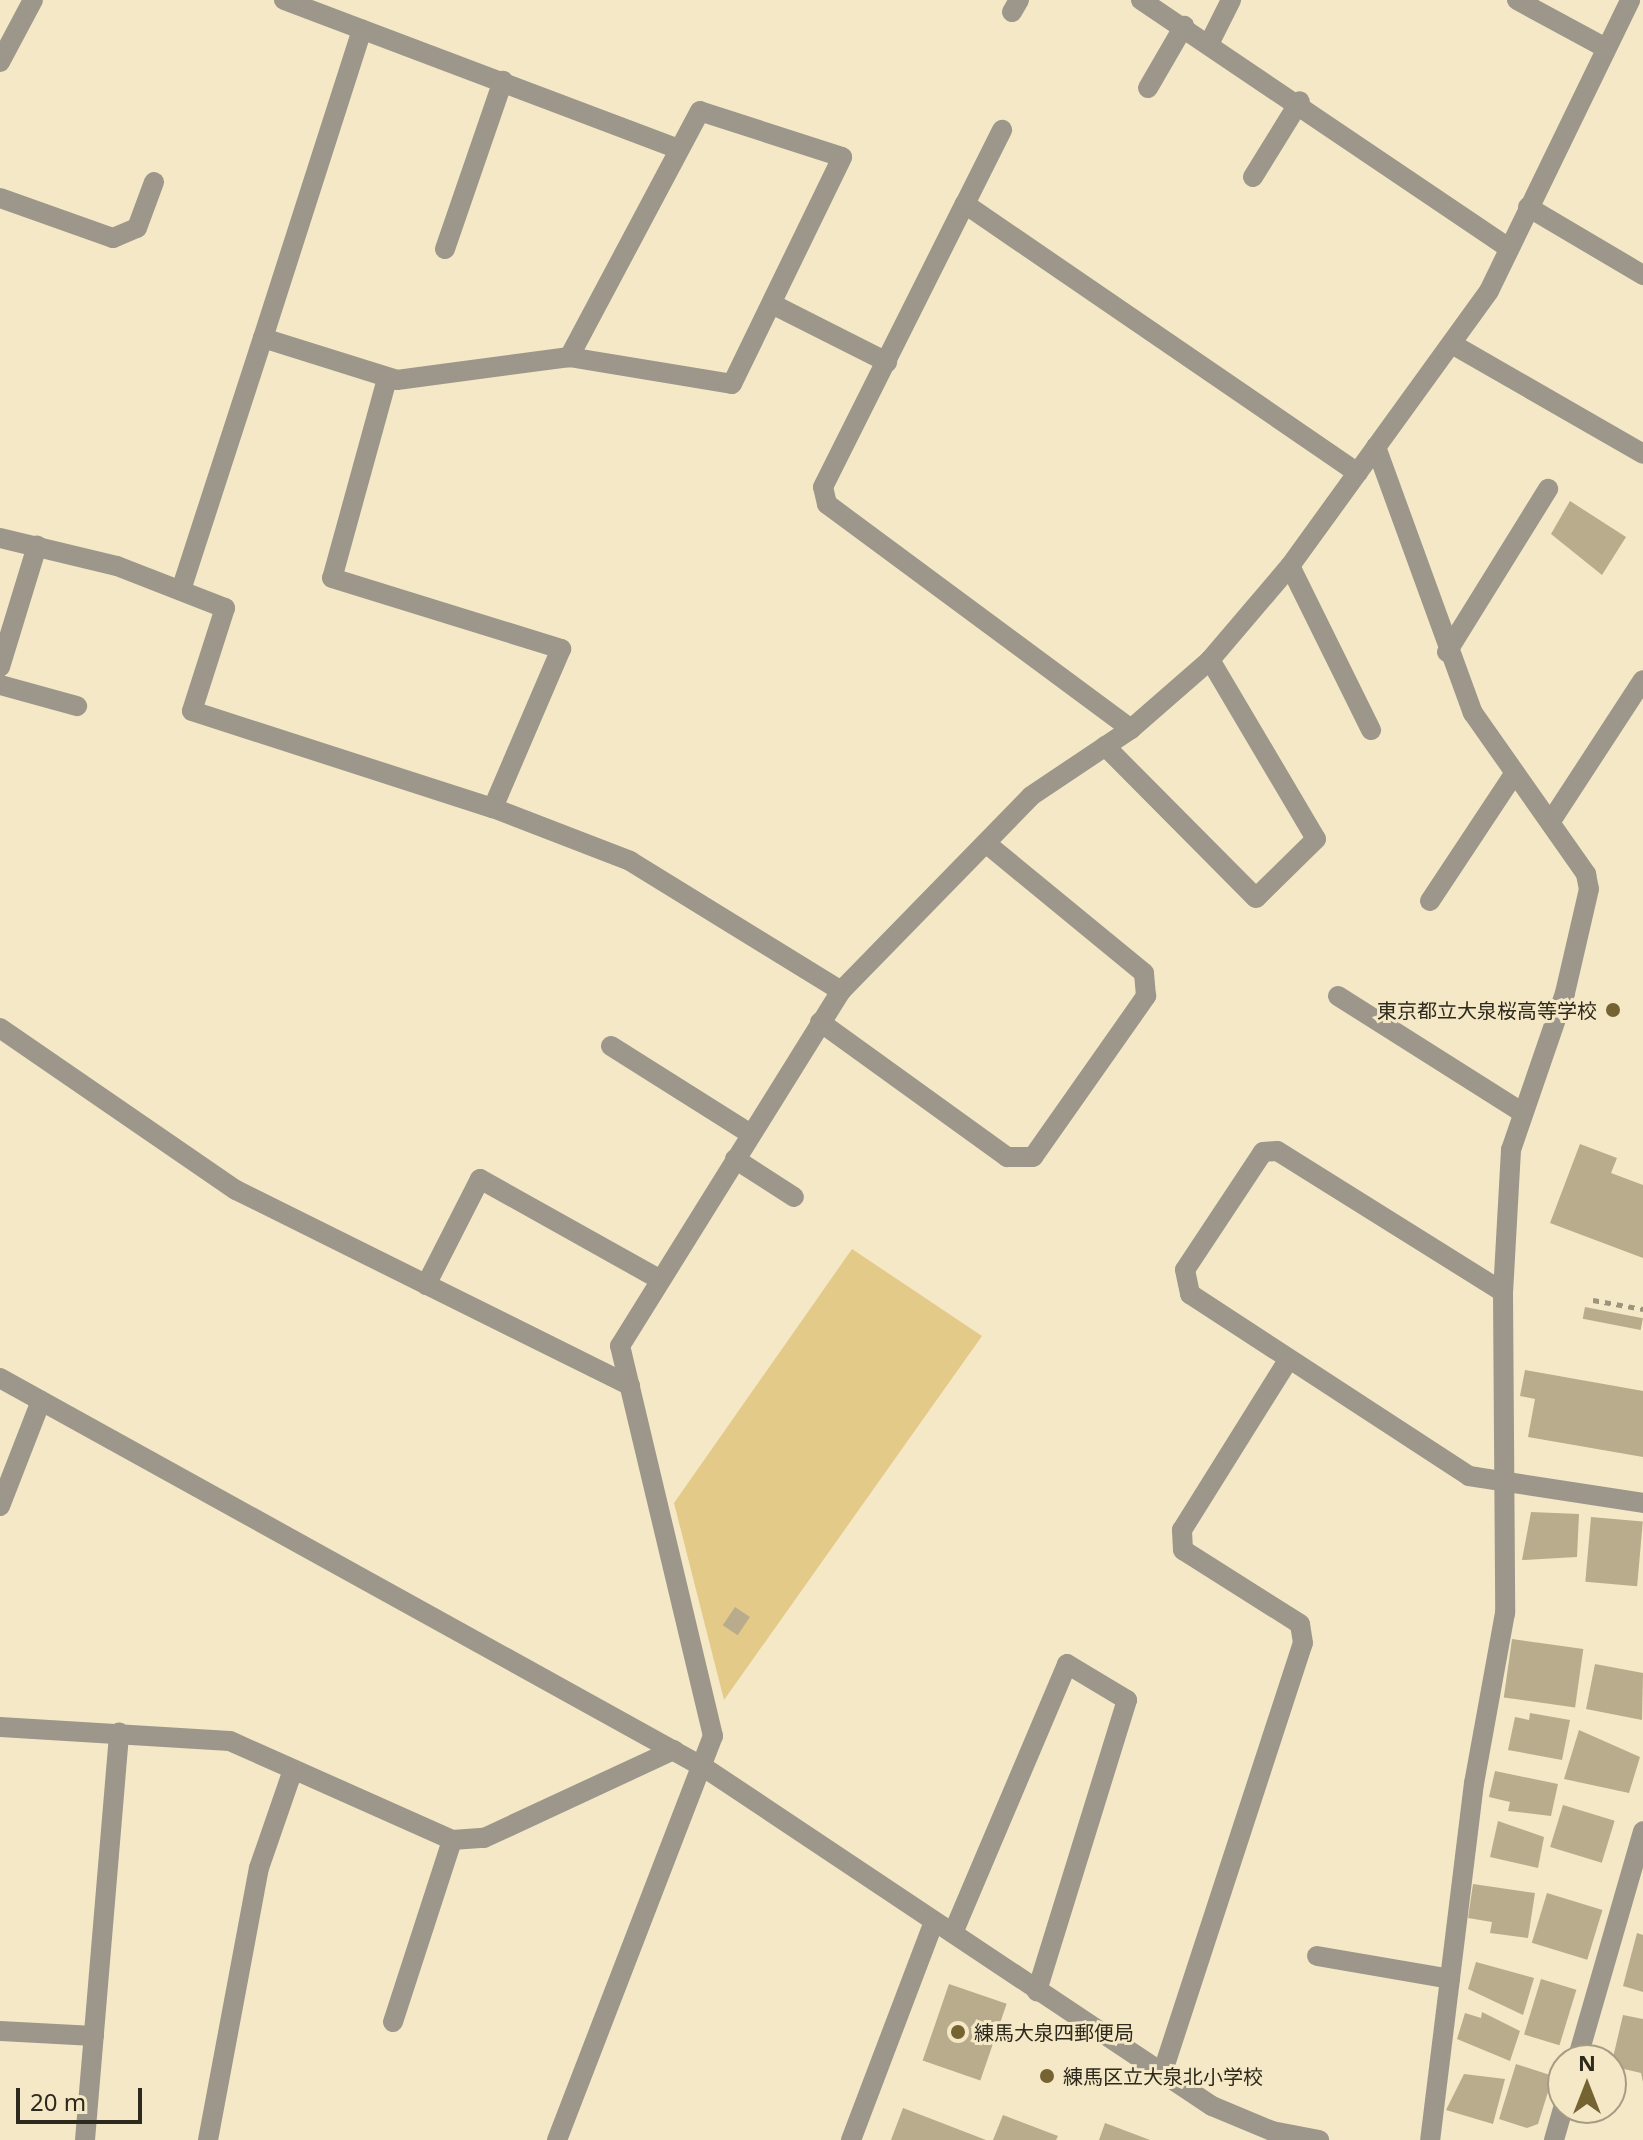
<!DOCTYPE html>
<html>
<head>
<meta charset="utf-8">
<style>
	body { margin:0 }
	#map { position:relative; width:1643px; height:2140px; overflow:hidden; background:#f4e8c7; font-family:"Noto Sans","Noto Sans JP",sans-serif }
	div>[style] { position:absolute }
	.green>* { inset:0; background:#e4ca88 }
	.building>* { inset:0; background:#b8ac8d; transform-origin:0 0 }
	.path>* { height:5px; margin-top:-2.5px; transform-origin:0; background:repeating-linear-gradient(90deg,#9d947c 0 6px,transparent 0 12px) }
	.minor>* { height:20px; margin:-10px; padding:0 10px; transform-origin:10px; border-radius:10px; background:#9c978a }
	.dots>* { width:22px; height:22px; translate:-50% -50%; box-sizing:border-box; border:4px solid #f4e8c7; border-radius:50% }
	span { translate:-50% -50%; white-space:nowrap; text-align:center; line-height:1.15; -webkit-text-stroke:6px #f4e8c7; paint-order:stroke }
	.poi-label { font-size:20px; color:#2e291d }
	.right { translate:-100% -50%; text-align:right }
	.left { translate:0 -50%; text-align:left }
	.north { position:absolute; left:1547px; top:2044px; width:80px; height:80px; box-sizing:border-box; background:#f4e8c7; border:2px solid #a59c83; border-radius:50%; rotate:0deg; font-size:22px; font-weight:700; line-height:32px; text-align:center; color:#2e291d }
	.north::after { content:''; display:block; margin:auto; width:28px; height:36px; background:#756332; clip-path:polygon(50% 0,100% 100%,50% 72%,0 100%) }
	.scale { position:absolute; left:16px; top:2088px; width:126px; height:36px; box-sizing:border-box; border:4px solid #2e291d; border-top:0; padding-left:10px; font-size:24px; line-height:28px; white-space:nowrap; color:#2e291d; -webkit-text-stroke:6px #f4e8c7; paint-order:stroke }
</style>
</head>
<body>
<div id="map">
	<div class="green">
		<div style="clip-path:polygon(852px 1249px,982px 1336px,724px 1700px,674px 1503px)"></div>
	</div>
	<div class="building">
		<div style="clip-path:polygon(1570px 501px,1626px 537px,1602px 575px,1551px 534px)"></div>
		<div style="clip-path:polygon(1580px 1144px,1617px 1158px,1611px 1173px,1643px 1185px,1643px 1258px,1550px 1223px)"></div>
		<div style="left:1585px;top:1307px;width:59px;height:12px;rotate:11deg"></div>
		<div style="clip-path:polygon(1525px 1370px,1643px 1391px,1643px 1457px,1528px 1437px,1535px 1399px,1520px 1396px)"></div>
		<div style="clip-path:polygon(1531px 1512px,1579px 1514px,1577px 1557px,1522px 1560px)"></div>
		<div style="left:1591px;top:1517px;width:52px;height:65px;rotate:5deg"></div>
		<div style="left:735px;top:1607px;width:18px;height:22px;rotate:34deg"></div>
		<div style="left:1512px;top:1639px;width:72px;height:59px;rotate:8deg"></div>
		<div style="clip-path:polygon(1595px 1664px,1643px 1673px,1642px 1720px,1586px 1709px)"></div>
		<div style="clip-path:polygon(1530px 1713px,1570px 1720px,1562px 1760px,1508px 1750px,1515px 1717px,1529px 1720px)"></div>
		<div style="clip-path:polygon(1579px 1730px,1640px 1757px,1629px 1793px,1564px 1779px)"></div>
		<div style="clip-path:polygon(1495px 1771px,1558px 1784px,1551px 1816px,1508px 1811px,1510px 1802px,1489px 1797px)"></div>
		<div style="left:1563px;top:1805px;width:54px;height:44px;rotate:17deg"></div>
		<div style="clip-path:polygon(1498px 1821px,1544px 1837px,1538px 1868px,1490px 1857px)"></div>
		<div style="clip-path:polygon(1473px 1884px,1535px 1893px,1528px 1938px,1490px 1933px,1492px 1922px,1468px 1918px)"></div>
		<div style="left:1547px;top:1893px;width:58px;height:52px;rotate:17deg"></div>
		<div style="clip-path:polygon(1637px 1933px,1643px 1935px,1643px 1992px,1623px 1986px)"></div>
		<div style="clip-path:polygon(1476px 1962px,1534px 1978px,1523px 2015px,1468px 1989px)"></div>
		<div style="left:1541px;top:1979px;width:37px;height:58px;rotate:17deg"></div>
		<div style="left:949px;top:1984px;width:61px;height:81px;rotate:19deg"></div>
		<div style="clip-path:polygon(1482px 2012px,1520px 2031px,1510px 2061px,1457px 2039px,1465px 2013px,1481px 2018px)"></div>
		<div style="clip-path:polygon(1623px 2015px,1643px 2019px,1643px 2082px,1641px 2073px,1611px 2066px)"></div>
		<div style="clip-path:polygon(1516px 2064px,1553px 2076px,1538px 2124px,1527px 2128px,1499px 2119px)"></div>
		<div style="clip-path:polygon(1464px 2074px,1505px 2079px,1493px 2124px,1446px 2110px)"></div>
		<div style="clip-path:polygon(903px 2108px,986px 2140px,891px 2140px)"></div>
		<div style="clip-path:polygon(1003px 2115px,1058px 2136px,1056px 2140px,993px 2140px)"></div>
		<div style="clip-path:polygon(1105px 2123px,1150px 2140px,1099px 2140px)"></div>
	</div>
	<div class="path">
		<div style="left:1593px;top:1300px;width:51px;rotate:10.2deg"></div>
	</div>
	<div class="minor">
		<div style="left:284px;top:0;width:422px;rotate:20.7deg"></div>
		<div style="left:1141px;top:0;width:444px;rotate:34deg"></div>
		<div style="left:1517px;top:0;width:99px;rotate:28.4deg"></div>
		<div style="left:1012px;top:12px;width:14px;rotate:-60deg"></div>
		<div style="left:1210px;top:42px;width:47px;rotate:-63.4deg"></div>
		<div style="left:0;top:62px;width:70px;rotate:-62deg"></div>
		<div style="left:1148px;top:88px;width:72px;rotate:-59.9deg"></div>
		<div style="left:1253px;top:177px;width:89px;rotate:-58.3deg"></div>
		<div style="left:0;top:198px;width:120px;rotate:19.5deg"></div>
		<div style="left:113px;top:238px;width:26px;rotate:-23deg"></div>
		<div style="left:137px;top:228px;width:49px;rotate:-69.7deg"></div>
		<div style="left:965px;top:204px;width:83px;rotate:-63.4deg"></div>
		<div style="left:1528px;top:207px;width:134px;rotate:30.6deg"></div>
		<div style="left:445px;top:249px;width:178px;rotate:-71deg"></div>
		<div style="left:772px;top:304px;width:129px;rotate:26.8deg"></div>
		<div style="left:263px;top:338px;width:324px;rotate:-72.2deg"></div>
		<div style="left:1452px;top:344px;width:220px;rotate:29.9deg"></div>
		<div style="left:387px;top:379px;width:206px;rotate:105.4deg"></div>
		<div style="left:332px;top:578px;width:240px;rotate:17.2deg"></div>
		<div style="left:561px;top:649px;width:173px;rotate:113.2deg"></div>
		<div style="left:1376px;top:447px;width:283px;rotate:70deg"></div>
		<div style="left:1473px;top:713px;width:197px;rotate:54.9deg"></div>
		<div style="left:1586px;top:874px;width:15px;rotate:79deg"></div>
		<div style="left:1589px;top:889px;width:107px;rotate:103deg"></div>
		<div style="left:1565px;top:993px;width:166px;rotate:109deg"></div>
		<div style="left:1511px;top:1150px;width:142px;rotate:93.2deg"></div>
		<div style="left:1503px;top:1292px;width:321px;rotate:89.6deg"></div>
		<div style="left:1505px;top:1613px;width:173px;rotate:100.3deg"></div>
		<div style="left:1474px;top:1783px;width:360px;rotate:97deg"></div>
		<div style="left:0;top:538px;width:120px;rotate:13.5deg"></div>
		<div style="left:117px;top:566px;width:116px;rotate:21.3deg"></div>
		<div style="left:225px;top:608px;width:108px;rotate:107.8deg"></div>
		<div style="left:192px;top:711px;width:316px;rotate:17.9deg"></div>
		<div style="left:493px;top:808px;width:147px;rotate:21.1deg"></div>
		<div style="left:630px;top:861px;width:248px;rotate:31.6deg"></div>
		<div style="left:1290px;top:566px;width:183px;rotate:63.7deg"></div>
		<div style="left:181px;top:590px;width:265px;rotate:-72deg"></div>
		<div style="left:263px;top:338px;width:140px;rotate:17.4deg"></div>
		<div style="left:397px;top:380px;width:174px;rotate:-7.6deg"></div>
		<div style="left:569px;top:357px;width:165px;rotate:9.4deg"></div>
		<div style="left:732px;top:384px;width:252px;rotate:-64.1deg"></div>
		<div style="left:842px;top:157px;width:149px;rotate:-162.1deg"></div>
		<div style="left:700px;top:111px;width:279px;rotate:118deg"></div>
		<div style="left:1447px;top:652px;width:192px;rotate:-58.2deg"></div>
		<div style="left:0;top:667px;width:127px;rotate:-73deg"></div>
		<div style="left:0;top:685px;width:80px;rotate:15.3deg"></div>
		<div style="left:1131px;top:729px;width:378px;rotate:-143.5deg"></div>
		<div style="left:827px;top:504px;width:17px;rotate:-103deg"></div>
		<div style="left:823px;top:487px;width:317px;rotate:-63.4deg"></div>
		<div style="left:965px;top:204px;width:476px;rotate:34.4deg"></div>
		<div style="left:1105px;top:746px;width:214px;rotate:45.2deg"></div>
		<div style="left:1256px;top:898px;width:84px;rotate:-44.5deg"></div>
		<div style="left:1316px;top:839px;width:208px;rotate:-120.6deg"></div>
		<div style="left:1551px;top:821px;width:168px;rotate:-56.9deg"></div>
		<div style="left:1430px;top:901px;width:152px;rotate:-56.5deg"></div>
		<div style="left:1338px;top:996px;width:219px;rotate:32.3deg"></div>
		<div style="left:820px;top:1022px;width:231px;rotate:35.8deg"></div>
		<div style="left:1007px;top:1157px;width:26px"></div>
		<div style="left:1033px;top:1157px;width:197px;rotate:-54.9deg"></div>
		<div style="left:1146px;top:996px;width:23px;rotate:-95deg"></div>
		<div style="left:1144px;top:973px;width:205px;rotate:-140.6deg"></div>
		<div style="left:0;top:1028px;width:286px;rotate:34.5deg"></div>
		<div style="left:236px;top:1190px;width:440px;rotate:26.4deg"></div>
		<div style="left:611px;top:1046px;width:165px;rotate:32.2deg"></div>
		<div style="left:735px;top:1159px;width:70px;rotate:32.8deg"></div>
		<div style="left:426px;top:1285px;width:119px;rotate:-63deg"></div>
		<div style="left:480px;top:1179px;width:207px;rotate:29.2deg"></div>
		<div style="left:1503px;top:1292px;width:266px;rotate:-148deg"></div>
		<div style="left:1277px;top:1151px;width:14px;rotate:176deg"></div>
		<div style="left:1263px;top:1152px;width:141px;rotate:123.5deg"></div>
		<div style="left:1185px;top:1270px;width:25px;rotate:78deg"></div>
		<div style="left:1190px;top:1294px;width:333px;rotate:33.1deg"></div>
		<div style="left:1469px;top:1476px;width:176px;rotate:8.8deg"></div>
		<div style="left:0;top:1378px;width:806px;rotate:28.95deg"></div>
		<div style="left:705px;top:1768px;width:609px;rotate:33.69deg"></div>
		<div style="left:1212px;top:2106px;width:65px;rotate:22.6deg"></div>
		<div style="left:1272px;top:2131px;width:48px;rotate:10.8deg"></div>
		<div style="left:0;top:1506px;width:113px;rotate:-68.7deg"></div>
		<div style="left:0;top:1727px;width:230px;rotate:3.5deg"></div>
		<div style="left:230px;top:1741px;width:243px;rotate:24deg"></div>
		<div style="left:452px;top:1840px;width:32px;rotate:-4deg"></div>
		<div style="left:484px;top:1838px;width:209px;rotate:-24.9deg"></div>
		<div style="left:953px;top:1933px;width:292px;rotate:-67deg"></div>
		<div style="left:1067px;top:1664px;width:70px;rotate:31deg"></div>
		<div style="left:1127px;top:1700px;width:305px;rotate:107.2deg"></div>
		<div style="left:1317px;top:1956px;width:135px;rotate:9.8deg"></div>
		<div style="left:393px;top:2022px;width:191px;rotate:-72deg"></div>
		<div style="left:0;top:2031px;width:94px;rotate:3deg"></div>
		<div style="left:1577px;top:2060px;width:238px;rotate:-73.9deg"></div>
		<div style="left:1162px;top:2074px;width:453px;rotate:-71.9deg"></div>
		<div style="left:1303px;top:1643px;width:19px;rotate:-99deg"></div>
		<div style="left:1300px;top:1624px;width:138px;rotate:-147.7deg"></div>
		<div style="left:1183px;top:1550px;width:20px;rotate:-93deg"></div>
		<div style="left:1182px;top:1530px;width:198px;rotate:-58deg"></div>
		<div style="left:85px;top:2140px;width:409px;rotate:-85.2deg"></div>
		<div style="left:208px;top:2140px;width:277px;rotate:-79.4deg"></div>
		<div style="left:259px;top:1868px;width:104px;rotate:-70.9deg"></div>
		<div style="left:557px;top:2140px;width:433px;rotate:-68.9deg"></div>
		<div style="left:713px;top:1736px;width:401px;rotate:-103.4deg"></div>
		<div style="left:620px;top:1346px;width:418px;rotate:-58.1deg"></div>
		<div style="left:841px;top:991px;width:272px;rotate:-45.7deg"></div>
		<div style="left:1031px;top:796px;width:120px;rotate:-33.8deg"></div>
		<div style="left:1131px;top:729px;width:105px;rotate:-41.1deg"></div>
		<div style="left:1210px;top:660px;width:123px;rotate:-49.6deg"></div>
		<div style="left:1290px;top:566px;width:339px;rotate:-54.1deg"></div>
		<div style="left:1489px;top:291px;width:323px;rotate:-64.1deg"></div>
		<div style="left:851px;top:2140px;width:233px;rotate:-69.2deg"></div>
		<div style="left:1554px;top:2140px;width:33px;rotate:-74deg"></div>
	</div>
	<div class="dots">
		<div style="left:1613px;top:1010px;background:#756332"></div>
		<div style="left:958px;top:2032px;background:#756332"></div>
		<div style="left:1047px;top:2076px;background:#756332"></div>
	</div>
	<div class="poi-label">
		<span class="right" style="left:1597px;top:1010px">東京都立大泉桜高等学校</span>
		<span class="left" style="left:974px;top:2032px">練馬大泉四郵便局</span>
		<span class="left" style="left:1063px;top:2076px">練馬区立大泉北小学校</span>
	</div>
	<div class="north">N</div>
	<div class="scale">20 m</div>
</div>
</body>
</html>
